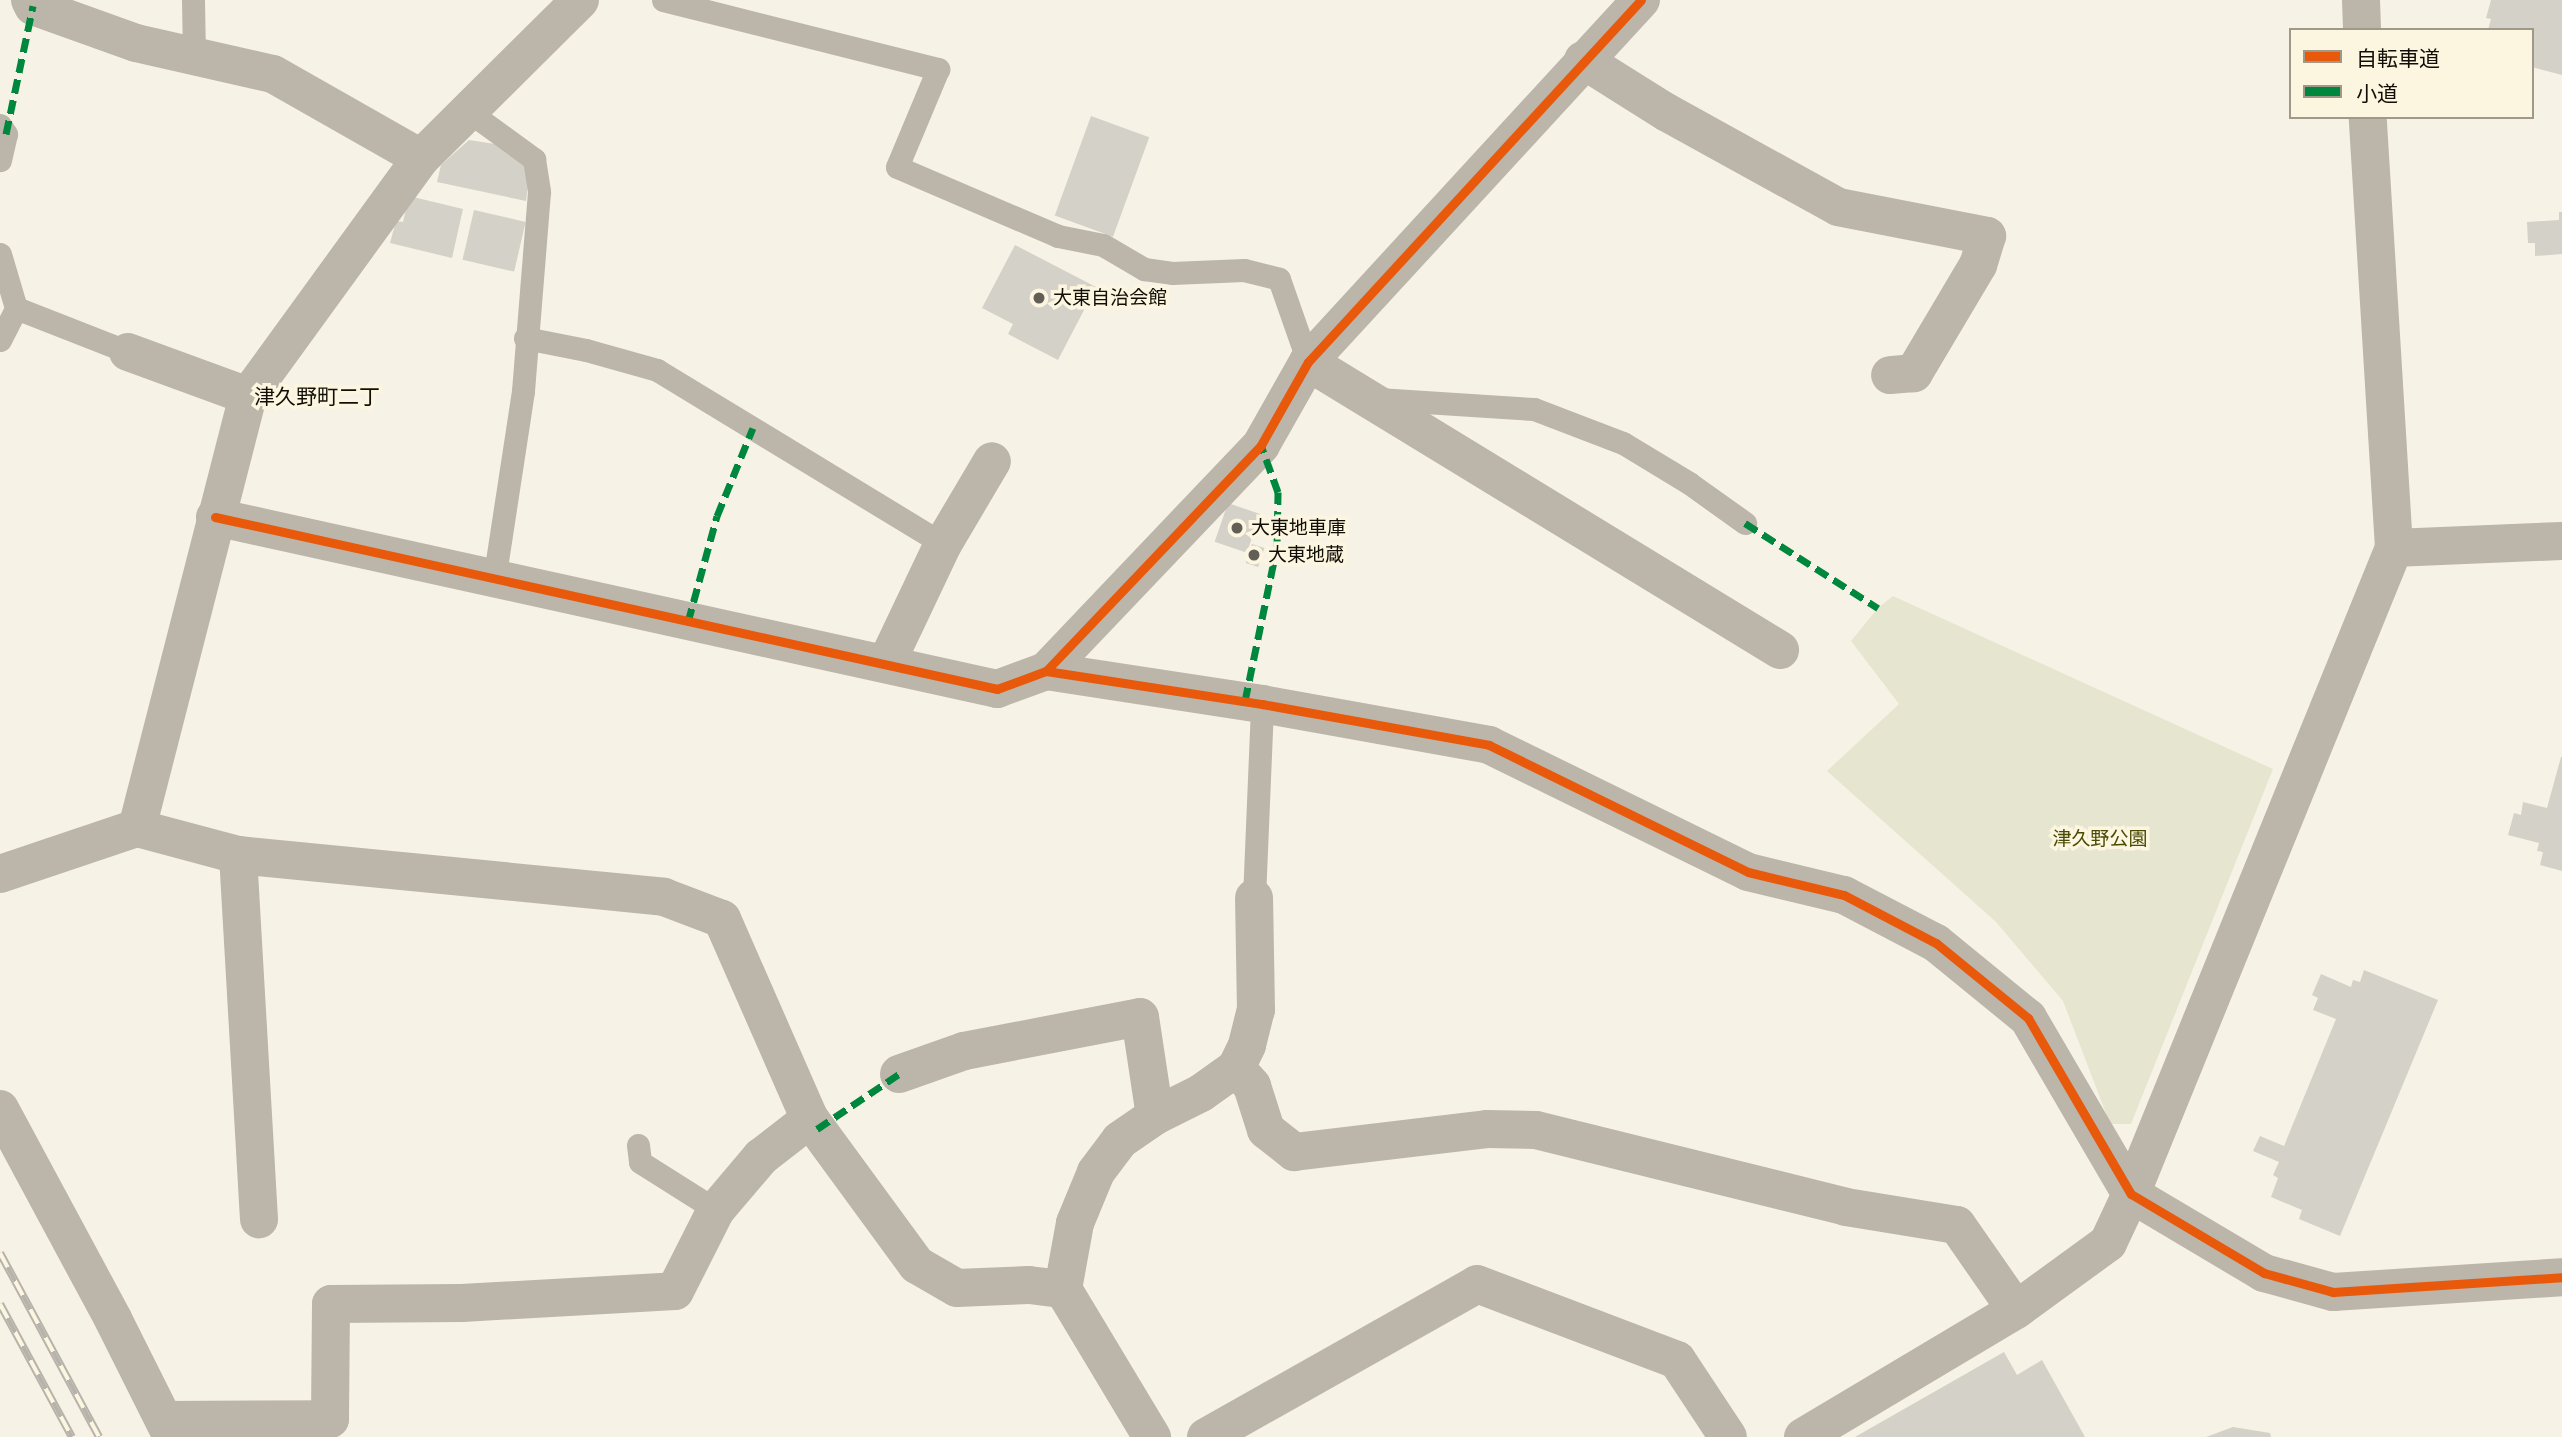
<!DOCTYPE html>
<html>
<head>
<meta charset="utf-8">
<style>
	body { margin:0 }
	#map { position:relative; width:2562px; height:1437px; overflow:hidden; background:#f6f2e6; font-family:"IBM Plex Sans","Noto Sans JP",sans-serif }
	div>[style] { position:absolute }
	.green>* { inset:0; background:#e6e6d0 }
	.building>* { inset:0; background:#d4d1c8; transform-origin:0 0 }
	.service>* { height:23px; margin:-11.5px; padding:0 11.5px; transform-origin:11.5px; border-radius:11.5px; background:#bcb5aa }
	.minor>* { height:38px; margin:-19px; padding:0 19px; transform-origin:19px; border-radius:19px; background:#bcb5aa }
	.rail>* { height:8px; margin-top:-4px; transform-origin:0; background:repeating-linear-gradient(90deg,#fcf5e0 0 16px,#b8b3aa 0 32px); box-sizing:border-box; border-block:2px solid #b8b3aa }
	.quiet>* { height:7px; margin-top:-3.5px; transform-origin:0; background:repeating-linear-gradient(90deg,#00873e 0 14px,transparent 0 21px) }
	.cycleway>* { height:9px; margin:-4.5px; padding:0 4.5px; transform-origin:4.5px; border-radius:4.5px; background:#e8590c }
	.dots>* { width:19px; height:19px; translate:-50% -50%; box-sizing:border-box; border:4px solid #fcf5e0; border-radius:50% }
	span { translate:-50% -50%; white-space:nowrap; text-align:center; line-height:1.15; -webkit-text-stroke:7px #fcf5e0; paint-order:stroke }
	.poi-label { font-size:19px; color:#100e07 }
	.left { translate:0 -50%; text-align:left }
	.park-label { font-size:19px; color:#484b03 }
	.neighbourhood-label { font-size:21px; color:#100e07 }
	.legend { position:absolute; left:2289px; top:28px; width:245px; height:91px; box-sizing:border-box; background:#fcf5e0; border:2px solid #9e9989; margin:0; padding:9px 12px; list-style:none; font-size:21px; color:#100e07 }
	.legend li { display:flex; align-items:center; gap:14px; height:35px }
	.legend b { width:35px; border:2px solid #9e9989 }
</style>
</head>
<body>
<div id="map">
	<div class="green">
		<div style="clip-path:polygon(1893px 596px,2273px 769px,2131px 1124px,2110px 1124px,2063px 1001px,1996px 922px,1827px 771px,1899px 704px,1851px 641px,1878px 608px)"></div>
	</div>
	<div class="building">
		<div style="clip-path:polygon(2491px 0,2562px 0,2562px 75px,2532px 67px,2532px 30px,2488px 30px,2491px 19px,2486px 18px)"></div>
		<div style="left:1091px;top:116px;width:62px;height:106px;rotate:20deg"></div>
		<div style="clip-path:polygon(469px 140px,495px 144px,531px 165px,526px 201px,437px 182px,441px 165px)"></div>
		<div style="clip-path:polygon(409px 196px,463px 209px,452px 258px,390px 243px,396px 221px,403px 222px)"></div>
		<div style="left:474px;top:210px;width:53px;height:51px;rotate:13deg"></div>
		<div style="clip-path:polygon(2559px 212px,2562px 212px,2562px 254px,2535px 256px,2535px 243px,2528px 243px,2527px 222px,2559px 220px)"></div>
		<div style="clip-path:polygon(1015px 245px,1096px 287px,1058px 360px,1008px 334px,1013px 324px,982px 308px)"></div>
		<div style="left:1228px;top:503px;width:34px;height:41px;rotate:19deg"></div>
		<div style="left:1252px;top:544px;width:13px;height:20px;rotate:18deg"></div>
		<div style="clip-path:polygon(2561px 757px,2562px 757px,2562px 871px,2540px 865px,2543px 852px,2537px 851px,2539px 843px,2508px 835px,2514px 813px,2521px 815px,2523px 802px,2547px 808px)"></div>
		<div style="clip-path:polygon(2364px 970px,2438px 1000px,2340px 1236px,2299px 1219px,2302px 1210px,2271px 1197px,2278px 1178px,2273px 1175px,2279px 1162px,2253px 1151px,2260px 1136px,2284px 1146px,2336px 1019px,2313px 1010px,2318px 998px,2312px 995px,2321px 974px,2351px 987px,2353px 980px,2360px 982px)"></div>
		<div style="clip-path:polygon(2004px 1352px,2017px 1375px,2042px 1360px,2085px 1437px,1855px 1437px)"></div>
		<div style="clip-path:polygon(2233px 1427px,2270px 1433px,2271px 1437px,2206px 1437px)"></div>
	</div>
	<div class="service">
		<div style="left:193px;top:0;width:56px;rotate:89deg"></div>
		<div style="left:663px;top:0;width:284px;rotate:14.1deg"></div>
		<div style="left:938px;top:69px;width:106px;rotate:112.7deg"></div>
		<div style="left:897px;top:167px;width:175px;rotate:23.2deg"></div>
		<div style="left:1058px;top:236px;width:46px;rotate:11.3deg"></div>
		<div style="left:1103px;top:245px;width:48px;rotate:30.3deg"></div>
		<div style="left:1144px;top:269px;width:28px;rotate:8deg"></div>
		<div style="left:1172px;top:273px;width:72px;rotate:-2.4deg"></div>
		<div style="left:1244px;top:270px;width:36px;rotate:14deg"></div>
		<div style="left:1279px;top:279px;width:88px;rotate:70.7deg"></div>
		<div style="left:468px;top:111px;width:82px;rotate:36deg"></div>
		<div style="left:534px;top:159px;width:33px;rotate:81deg"></div>
		<div style="left:539px;top:192px;width:200px;rotate:94.6deg"></div>
		<div style="left:523px;top:391px;width:191px;rotate:98.7deg"></div>
		<div style="left:0;top:125px;width:11px;rotate:56deg"></div>
		<div style="left:6px;top:134px;width:27px;rotate:103deg"></div>
		<div style="left:0;top:254px;width:56px;rotate:73.5deg"></div>
		<div style="left:16px;top:308px;width:120px;rotate:21.4deg"></div>
		<div style="left:525px;top:338px;width:62px;rotate:11.1deg"></div>
		<div style="left:586px;top:350px;width:74px;rotate:15.7deg"></div>
		<div style="left:657px;top:370px;width:335px;rotate:31.3deg"></div>
		<div style="left:0;top:340px;width:36px;rotate:-63deg"></div>
		<div style="left:1378px;top:399px;width:156px;rotate:3.7deg"></div>
		<div style="left:1534px;top:409px;width:95px;rotate:20.9deg"></div>
		<div style="left:1623px;top:443px;width:77px;rotate:31.2deg"></div>
		<div style="left:1689px;top:483px;width:69px;rotate:35.5deg"></div>
		<div style="left:1254px;top:898px;width:194px;rotate:-87.6deg"></div>
		<div style="left:638px;top:1145px;width:17px;rotate:83deg"></div>
		<div style="left:640px;top:1162px;width:90px;rotate:32.3deg"></div>
	</div>
	<div class="minor">
		<div style="left:30px;top:0;width:7px;rotate:63deg"></div>
		<div style="left:33px;top:6px;width:109px;rotate:19.8deg"></div>
		<div style="left:136px;top:43px;width:140px;rotate:12.8deg"></div>
		<div style="left:273px;top:74px;width:170px;rotate:29.6deg"></div>
		<div style="left:2361px;top:0;width:30px;rotate:88deg"></div>
		<div style="left:1583px;top:60px;width:98px;rotate:32.1deg"></div>
		<div style="left:1666px;top:112px;width:196px;rotate:28.9deg"></div>
		<div style="left:1838px;top:207px;width:152px;rotate:11deg"></div>
		<div style="left:1987px;top:236px;width:30px;rotate:107deg"></div>
		<div style="left:1978px;top:265px;width:126px;rotate:120.7deg"></div>
		<div style="left:1914px;top:373px;width:24px;rotate:175deg"></div>
		<div style="left:128px;top:352px;width:128px;rotate:20.1deg"></div>
		<div style="left:1308px;top:362px;width:553px;rotate:31.39deg"></div>
		<div style="left:215px;top:517px;width:801px;rotate:12.4deg"></div>
		<div style="left:997px;top:689px;width:52px;rotate:-20.2deg"></div>
		<div style="left:1046px;top:671px;width:312px;rotate:-46.4deg"></div>
		<div style="left:1261px;top:445px;width:95px;rotate:-60.5deg"></div>
		<div style="left:1308px;top:362px;width:492px;rotate:-47.4deg"></div>
		<div style="left:2394px;top:548px;width:168px;rotate:-2.4deg"></div>
		<div style="left:886px;top:664px;width:133px;rotate:-64.6deg"></div>
		<div style="left:943px;top:544px;width:96px;rotate:-59.4deg"></div>
		<div style="left:1046px;top:671px;width:219px;rotate:8.7deg"></div>
		<div style="left:1262px;top:704px;width:231px;rotate:10.2deg"></div>
		<div style="left:1489px;top:745px;width:288px;rotate:26.1deg"></div>
		<div style="left:1748px;top:872px;width:99px;rotate:13.5deg"></div>
		<div style="left:1844px;top:895px;width:104px;rotate:27.6deg"></div>
		<div style="left:1936px;top:943px;width:119px;rotate:39.2deg"></div>
		<div style="left:2028px;top:1018px;width:204px;rotate:59.7deg"></div>
		<div style="left:2131px;top:1194px;width:155px;rotate:30.7deg"></div>
		<div style="left:2264px;top:1273px;width:72px;rotate:15.4deg"></div>
		<div style="left:2333px;top:1292px;width:229px;rotate:-3.7deg"></div>
		<div style="left:137px;top:828px;width:446px;rotate:-75.6deg"></div>
		<div style="left:248px;top:396px;width:294px;rotate:-54deg"></div>
		<div style="left:421px;top:158px;width:224px;rotate:-44.8deg"></div>
		<div style="left:238px;top:855px;width:365px;rotate:86.7deg"></div>
		<div style="left:0;top:874px;width:145px;rotate:-18.6deg"></div>
		<div style="left:137px;top:828px;width:105px;rotate:15deg"></div>
		<div style="left:238px;top:855px;width:428px;rotate:5.6deg"></div>
		<div style="left:664px;top:897px;width:62px;rotate:20.8deg"></div>
		<div style="left:722px;top:919px;width:219px;rotate:66.3deg"></div>
		<div style="left:810px;top:1119px;width:181px;rotate:53.8deg"></div>
		<div style="left:917px;top:1265px;width:46px;rotate:29.9deg"></div>
		<div style="left:957px;top:1288px;width:72px;rotate:-2.4deg"></div>
		<div style="left:1029px;top:1285px;width:34px;rotate:7deg"></div>
		<div style="left:1063px;top:1289px;width:173px;rotate:59deg"></div>
		<div style="left:1236px;top:1068px;width:25px;rotate:-64deg"></div>
		<div style="left:1247px;top:1045px;width:36px;rotate:-76deg"></div>
		<div style="left:1256px;top:1010px;width:112px;rotate:-91deg"></div>
		<div style="left:899px;top:1074px;width:69px;rotate:-19.5deg"></div>
		<div style="left:964px;top:1051px;width:179px;rotate:-10.9deg"></div>
		<div style="left:1140px;top:1017px;width:100px;rotate:81.4deg"></div>
		<div style="left:0;top:1109px;width:238px;rotate:61.7deg"></div>
		<div style="left:113px;top:1319px;width:132px;rotate:63.4deg"></div>
		<div style="left:1063px;top:1289px;width:67px;rotate:-79.7deg"></div>
		<div style="left:1075px;top:1223px;width:55px;rotate:-67.6deg"></div>
		<div style="left:1096px;top:1172px;width:40px;rotate:-53deg"></div>
		<div style="left:1120px;top:1140px;width:42px;rotate:-34.4deg"></div>
		<div style="left:1155px;top:1116px;width:51px;rotate:-26.6deg"></div>
		<div style="left:1201px;top:1093px;width:43px;rotate:-35.5deg"></div>
		<div style="left:1236px;top:1068px;width:24px;rotate:48deg"></div>
		<div style="left:1252px;top:1086px;width:46px;rotate:72.3deg"></div>
		<div style="left:1266px;top:1130px;width:36px;rotate:38deg"></div>
		<div style="left:1294px;top:1152px;width:194px;rotate:-6.8deg"></div>
		<div style="left:1487px;top:1129px;width:49px;rotate:1.2deg"></div>
		<div style="left:1536px;top:1130px;width:319px;rotate:13.9deg"></div>
		<div style="left:1846px;top:1207px;width:112px;rotate:9.2deg"></div>
		<div style="left:1957px;top:1225px;width:103px;rotate:55.2deg"></div>
		<div style="left:164px;top:1420px;width:166px;rotate:-0.3deg"></div>
		<div style="left:330px;top:1419px;width:115px;rotate:-89.5deg"></div>
		<div style="left:331px;top:1304px;width:131px;rotate:-0.4deg"></div>
		<div style="left:462px;top:1303px;width:213px;rotate:-3.2deg"></div>
		<div style="left:675px;top:1291px;width:91px;rotate:-63.2deg"></div>
		<div style="left:716px;top:1210px;width:70px;rotate:-49.7deg"></div>
		<div style="left:761px;top:1157px;width:62px;rotate:-37.8deg"></div>
		<div style="left:1206px;top:1437px;width:311px;rotate:-29.4deg"></div>
		<div style="left:1477px;top:1284px;width:214px;rotate:20.8deg"></div>
		<div style="left:1677px;top:1360px;width:92px;rotate:56.5deg"></div>
		<div style="left:1803px;top:1437px;width:248px;rotate:-30.8deg"></div>
		<div style="left:2016px;top:1310px;width:114px;rotate:-36.1deg"></div>
		<div style="left:2108px;top:1243px;width:54px;rotate:-64.9deg"></div>
		<div style="left:2131px;top:1194px;width:697px;rotate:-67.85deg"></div>
		<div style="left:2394px;top:548px;width:432px;rotate:-93.5deg"></div>
	</div>
	<div class="rail">
		<div style="left:0;top:1253px;width:209px;rotate:61.7deg"></div>
		<div style="left:0;top:1304px;width:151px;rotate:61.6deg"></div>
	</div>
	<div class="quiet">
		<div style="left:6px;top:134px;width:131px;rotate:-78.1deg"></div>
		<div style="left:1745px;top:523px;width:158px;rotate:32.6deg"></div>
		<div style="left:688px;top:622px;width:110px;rotate:-74.7deg"></div>
		<div style="left:717px;top:516px;width:95px;rotate:-67.8deg"></div>
		<div style="left:1245px;top:701px;width:158px;rotate:-78.3deg"></div>
		<div style="left:1277px;top:546px;width:54px;rotate:-88.9deg"></div>
		<div style="left:1278px;top:492px;width:50px;rotate:-109.9deg"></div>
		<div style="left:817px;top:1129px;width:99px;rotate:-33.9deg"></div>
	</div>
	<div class="cycleway">
		<div style="left:215px;top:517px;width:801px;rotate:12.4deg"></div>
		<div style="left:997px;top:689px;width:52px;rotate:-20.2deg"></div>
		<div style="left:1046px;top:671px;width:312px;rotate:-46.4deg"></div>
		<div style="left:1261px;top:445px;width:95px;rotate:-60.5deg"></div>
		<div style="left:1308px;top:362px;width:492px;rotate:-47.4deg"></div>
		<div style="left:1046px;top:671px;width:219px;rotate:8.7deg"></div>
		<div style="left:1262px;top:704px;width:231px;rotate:10.2deg"></div>
		<div style="left:1489px;top:745px;width:288px;rotate:26.1deg"></div>
		<div style="left:1748px;top:872px;width:99px;rotate:13.5deg"></div>
		<div style="left:1844px;top:895px;width:104px;rotate:27.6deg"></div>
		<div style="left:1936px;top:943px;width:119px;rotate:39.2deg"></div>
		<div style="left:2028px;top:1018px;width:204px;rotate:59.7deg"></div>
		<div style="left:2131px;top:1194px;width:155px;rotate:30.7deg"></div>
		<div style="left:2264px;top:1273px;width:72px;rotate:15.4deg"></div>
		<div style="left:2333px;top:1292px;width:229px;rotate:-3.7deg"></div>
	</div>
	<div class="dots">
		<div style="left:1039px;top:298px;background:#605e55"></div>
		<div style="left:1237px;top:528px;background:#605e55"></div>
		<div style="left:1254px;top:555px;background:#605e55"></div>
	</div>
	<div class="poi-label">
		<span class="left" style="left:1053px;top:298px">大東自治会館</span>
		<span class="left" style="left:1251px;top:528px">大東地車庫</span>
		<span class="left" style="left:1268px;top:555px">大東地蔵</span>
	</div>
	<div class="park-label">
		<span style="left:2100px;top:839px">津久野公園</span>
	</div>
	<div class="neighbourhood-label">
		<span style="left:317px;top:396px">津久野町二丁</span>
	</div>
	<ul class="legend">
	<li><b style="height:9px;background:#e8590c"></b>自転車道</li>
	<li><b style="height:9px;background:#00873e"></b>小道</li>
	</ul>
</div>
</body>
</html>
